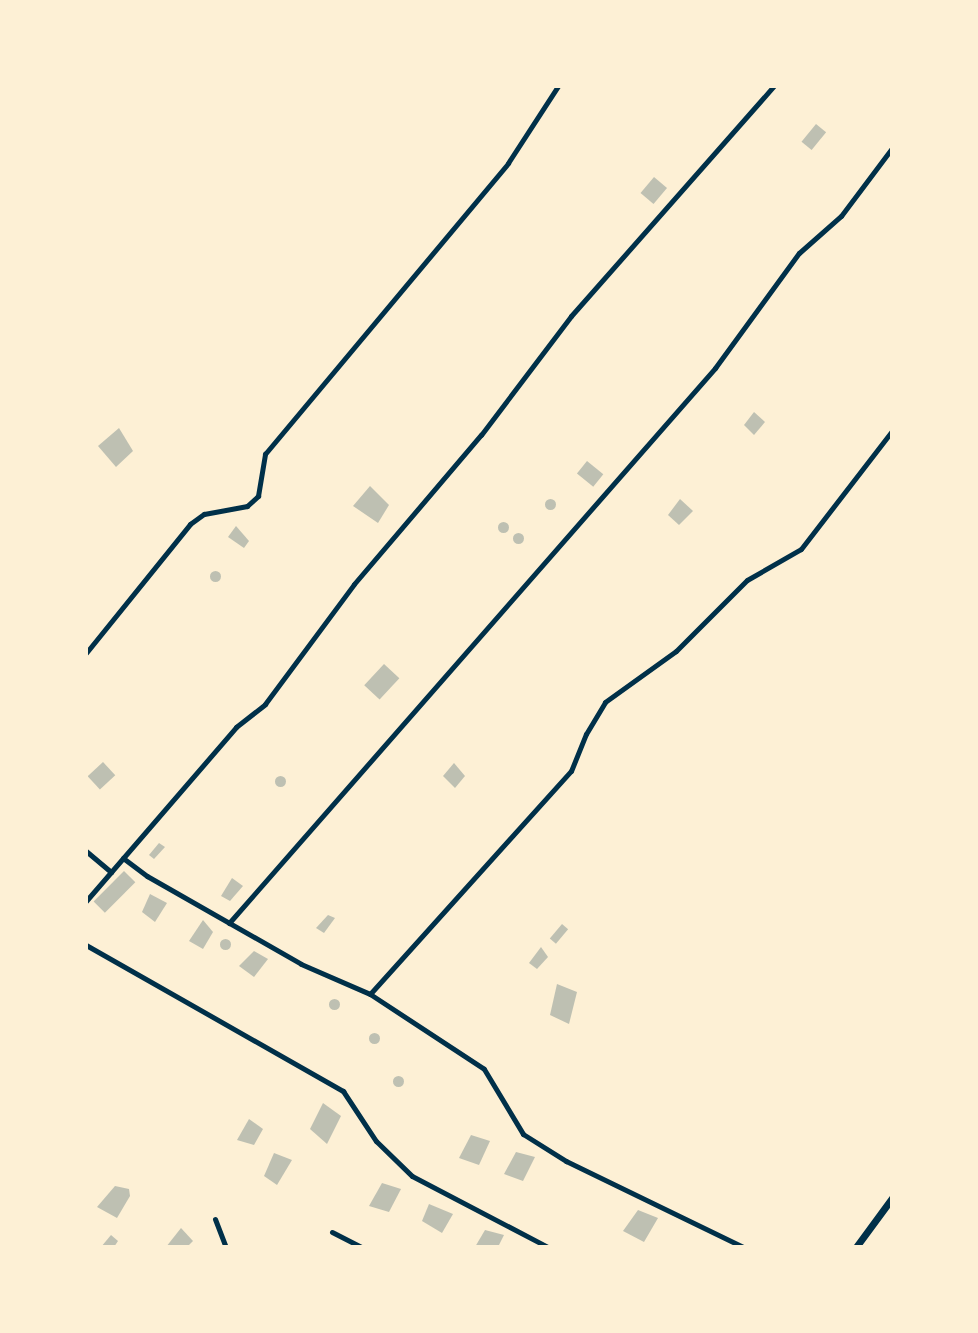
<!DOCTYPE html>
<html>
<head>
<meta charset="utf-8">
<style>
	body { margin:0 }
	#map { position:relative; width:978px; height:1333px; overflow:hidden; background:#fdf0d5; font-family:"DM Sans",sans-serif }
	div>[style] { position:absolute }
	.building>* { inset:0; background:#bec0b2; transform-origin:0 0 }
	.round { border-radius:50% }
	.minor>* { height:5px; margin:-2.5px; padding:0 2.5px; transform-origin:2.5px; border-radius:2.5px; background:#003049 }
	.tertiary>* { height:7px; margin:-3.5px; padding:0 3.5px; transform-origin:3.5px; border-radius:3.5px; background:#003049 }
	span { translate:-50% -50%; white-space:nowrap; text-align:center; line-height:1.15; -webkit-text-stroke:6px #fdf0d5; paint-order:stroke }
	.frame { position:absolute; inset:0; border:88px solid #fdf0d5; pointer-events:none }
</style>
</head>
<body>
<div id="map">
	<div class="building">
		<div style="left:816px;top:124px;width:13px;height:23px;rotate:39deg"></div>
		<div style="left:654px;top:177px;width:17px;height:21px;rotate:40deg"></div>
		<div style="clip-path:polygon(754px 412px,765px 422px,754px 435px,744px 425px)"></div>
		<div style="clip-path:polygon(119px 428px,133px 451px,116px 467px,98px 446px)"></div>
		<div style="left:587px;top:461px;width:21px;height:16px;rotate:39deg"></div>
		<div style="clip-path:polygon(370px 486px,389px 505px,378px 523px,353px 506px)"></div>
		<div class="round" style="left:544.5px;top:498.5px;width:11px;height:11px"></div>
		<div style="clip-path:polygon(680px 499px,693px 511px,679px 525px,668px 515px)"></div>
		<div class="round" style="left:497.5px;top:521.5px;width:11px;height:11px"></div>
		<div style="clip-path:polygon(236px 526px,249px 541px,244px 548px,228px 537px)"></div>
		<div class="round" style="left:512.5px;top:532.5px;width:11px;height:11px"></div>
		<div class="round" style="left:209.5px;top:570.5px;width:11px;height:11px"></div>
		<div style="left:384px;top:664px;width:21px;height:29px;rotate:43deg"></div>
		<div style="left:103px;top:762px;width:18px;height:21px;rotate:47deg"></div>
		<div style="clip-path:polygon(454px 763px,465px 776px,455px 788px,443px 776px)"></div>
		<div class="round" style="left:274.5px;top:775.5px;width:11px;height:11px"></div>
		<div style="clip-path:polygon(159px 843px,165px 847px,154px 859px,149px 855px)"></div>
		<div style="left:124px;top:871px;width:16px;height:43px;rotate:45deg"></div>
		<div style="clip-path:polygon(232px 878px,243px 886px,230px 901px,221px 896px)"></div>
		<div style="clip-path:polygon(150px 894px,167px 903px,155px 922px,142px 912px)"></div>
		<div style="clip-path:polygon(328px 915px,335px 918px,324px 933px,316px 928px)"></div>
		<div style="clip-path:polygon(203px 920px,213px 932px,203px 949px,189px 941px)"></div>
		<div style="left:562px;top:924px;width:8px;height:19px;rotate:40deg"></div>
		<div class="round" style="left:219.5px;top:938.5px;width:11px;height:11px"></div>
		<div style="clip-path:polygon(541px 947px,548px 957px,537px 969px,529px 963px)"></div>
		<div style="clip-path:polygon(254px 951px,268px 959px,254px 977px,239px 966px)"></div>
		<div style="clip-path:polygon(557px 984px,577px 992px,569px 1024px,550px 1015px)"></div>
		<div class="round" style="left:328.5px;top:998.5px;width:11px;height:11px"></div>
		<div class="round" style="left:368.5px;top:1032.5px;width:11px;height:11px"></div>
		<div class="round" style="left:392.5px;top:1075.5px;width:11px;height:11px"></div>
		<div style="clip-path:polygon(323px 1103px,341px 1116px,327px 1144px,310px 1129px)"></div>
		<div style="clip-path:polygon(249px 1119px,263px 1129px,254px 1145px,237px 1140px)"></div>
		<div style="clip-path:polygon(471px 1135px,490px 1141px,479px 1165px,459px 1158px)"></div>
		<div style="clip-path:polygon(516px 1152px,535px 1157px,523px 1181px,504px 1174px)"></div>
		<div style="clip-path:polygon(274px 1153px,292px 1160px,277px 1185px,264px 1176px)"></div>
		<div style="clip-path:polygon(382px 1183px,401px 1189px,389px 1212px,369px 1206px)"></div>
		<div style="clip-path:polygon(115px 1186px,129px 1189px,130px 1196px,117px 1218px,97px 1207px)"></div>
		<div style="clip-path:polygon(429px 1204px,453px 1214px,442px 1233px,422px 1221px)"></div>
		<div style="clip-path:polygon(638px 1210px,658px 1218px,644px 1242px,623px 1231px)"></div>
		<div style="clip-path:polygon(181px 1228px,193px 1241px,187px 1247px,166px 1247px)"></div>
		<div style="clip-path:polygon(485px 1230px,504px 1235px,498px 1247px,475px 1247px)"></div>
		<div style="clip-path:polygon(111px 1235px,118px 1241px,114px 1247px,101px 1247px)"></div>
	</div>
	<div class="minor">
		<div style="left:86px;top:653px;width:166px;rotate:-51.1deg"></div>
		<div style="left:190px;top:524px;width:17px;rotate:-36deg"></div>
		<div style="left:204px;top:514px;width:44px;rotate:-10.5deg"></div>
		<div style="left:247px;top:506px;width:15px;rotate:-42deg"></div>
		<div style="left:258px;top:496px;width:43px;rotate:-80.5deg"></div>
		<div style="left:265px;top:454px;width:379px;rotate:-50.1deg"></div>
		<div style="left:508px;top:163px;width:92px;rotate:-57deg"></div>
		<div style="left:86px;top:851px;width:33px;rotate:40deg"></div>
		<div style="left:123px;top:858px;width:30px;rotate:37deg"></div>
		<div style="left:147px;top:876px;width:177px;rotate:29.7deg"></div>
		<div style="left:301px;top:964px;width:75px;rotate:23.5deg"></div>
		<div style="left:370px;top:994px;width:136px;rotate:33.3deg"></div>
		<div style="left:484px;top:1069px;width:76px;rotate:59deg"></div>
		<div style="left:523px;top:1134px;width:51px;rotate:32.1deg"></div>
		<div style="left:566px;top:1161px;width:197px;rotate:25.9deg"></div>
		<div style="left:86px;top:901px;width:230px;rotate:-49.2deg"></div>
		<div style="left:236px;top:727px;width:37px;rotate:-38deg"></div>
		<div style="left:265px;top:704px;width:149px;rotate:-53.4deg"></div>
		<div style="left:354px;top:584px;width:196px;rotate:-49.6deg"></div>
		<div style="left:481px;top:435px;width:149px;rotate:-52.9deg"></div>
		<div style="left:571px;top:316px;width:307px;rotate:-48.6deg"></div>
		<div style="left:229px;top:923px;width:738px;rotate:-48.79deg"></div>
		<div style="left:715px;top:368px;width:142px;rotate:-53.9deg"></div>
		<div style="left:799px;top:253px;width:56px;rotate:-41.4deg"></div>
		<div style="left:841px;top:216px;width:85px;rotate:-53.1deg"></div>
		<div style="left:86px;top:945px;width:296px;rotate:29.6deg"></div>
		<div style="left:343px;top:1091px;width:60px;rotate:56.6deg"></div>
		<div style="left:376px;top:1141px;width:50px;rotate:44.2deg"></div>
		<div style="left:412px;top:1176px;width:153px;rotate:27.6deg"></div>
		<div style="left:370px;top:994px;width:300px;rotate:-48deg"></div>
		<div style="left:571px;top:771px;width:40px;rotate:-68deg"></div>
		<div style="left:586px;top:734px;width:37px;rotate:-59deg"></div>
		<div style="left:605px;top:702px;width:87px;rotate:-35.7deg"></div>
		<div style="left:676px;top:651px;width:100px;rotate:-45deg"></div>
		<div style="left:747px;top:580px;width:62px;rotate:-29.9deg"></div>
		<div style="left:801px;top:549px;width:149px;rotate:-52.4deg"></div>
		<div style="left:215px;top:1219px;width:30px;rotate:69deg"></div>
		<div style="left:332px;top:1232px;width:34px;rotate:27deg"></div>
	</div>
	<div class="tertiary">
		<div style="left:856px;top:1247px;width:61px;rotate:-53.7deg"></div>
	</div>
	<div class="frame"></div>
</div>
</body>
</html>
